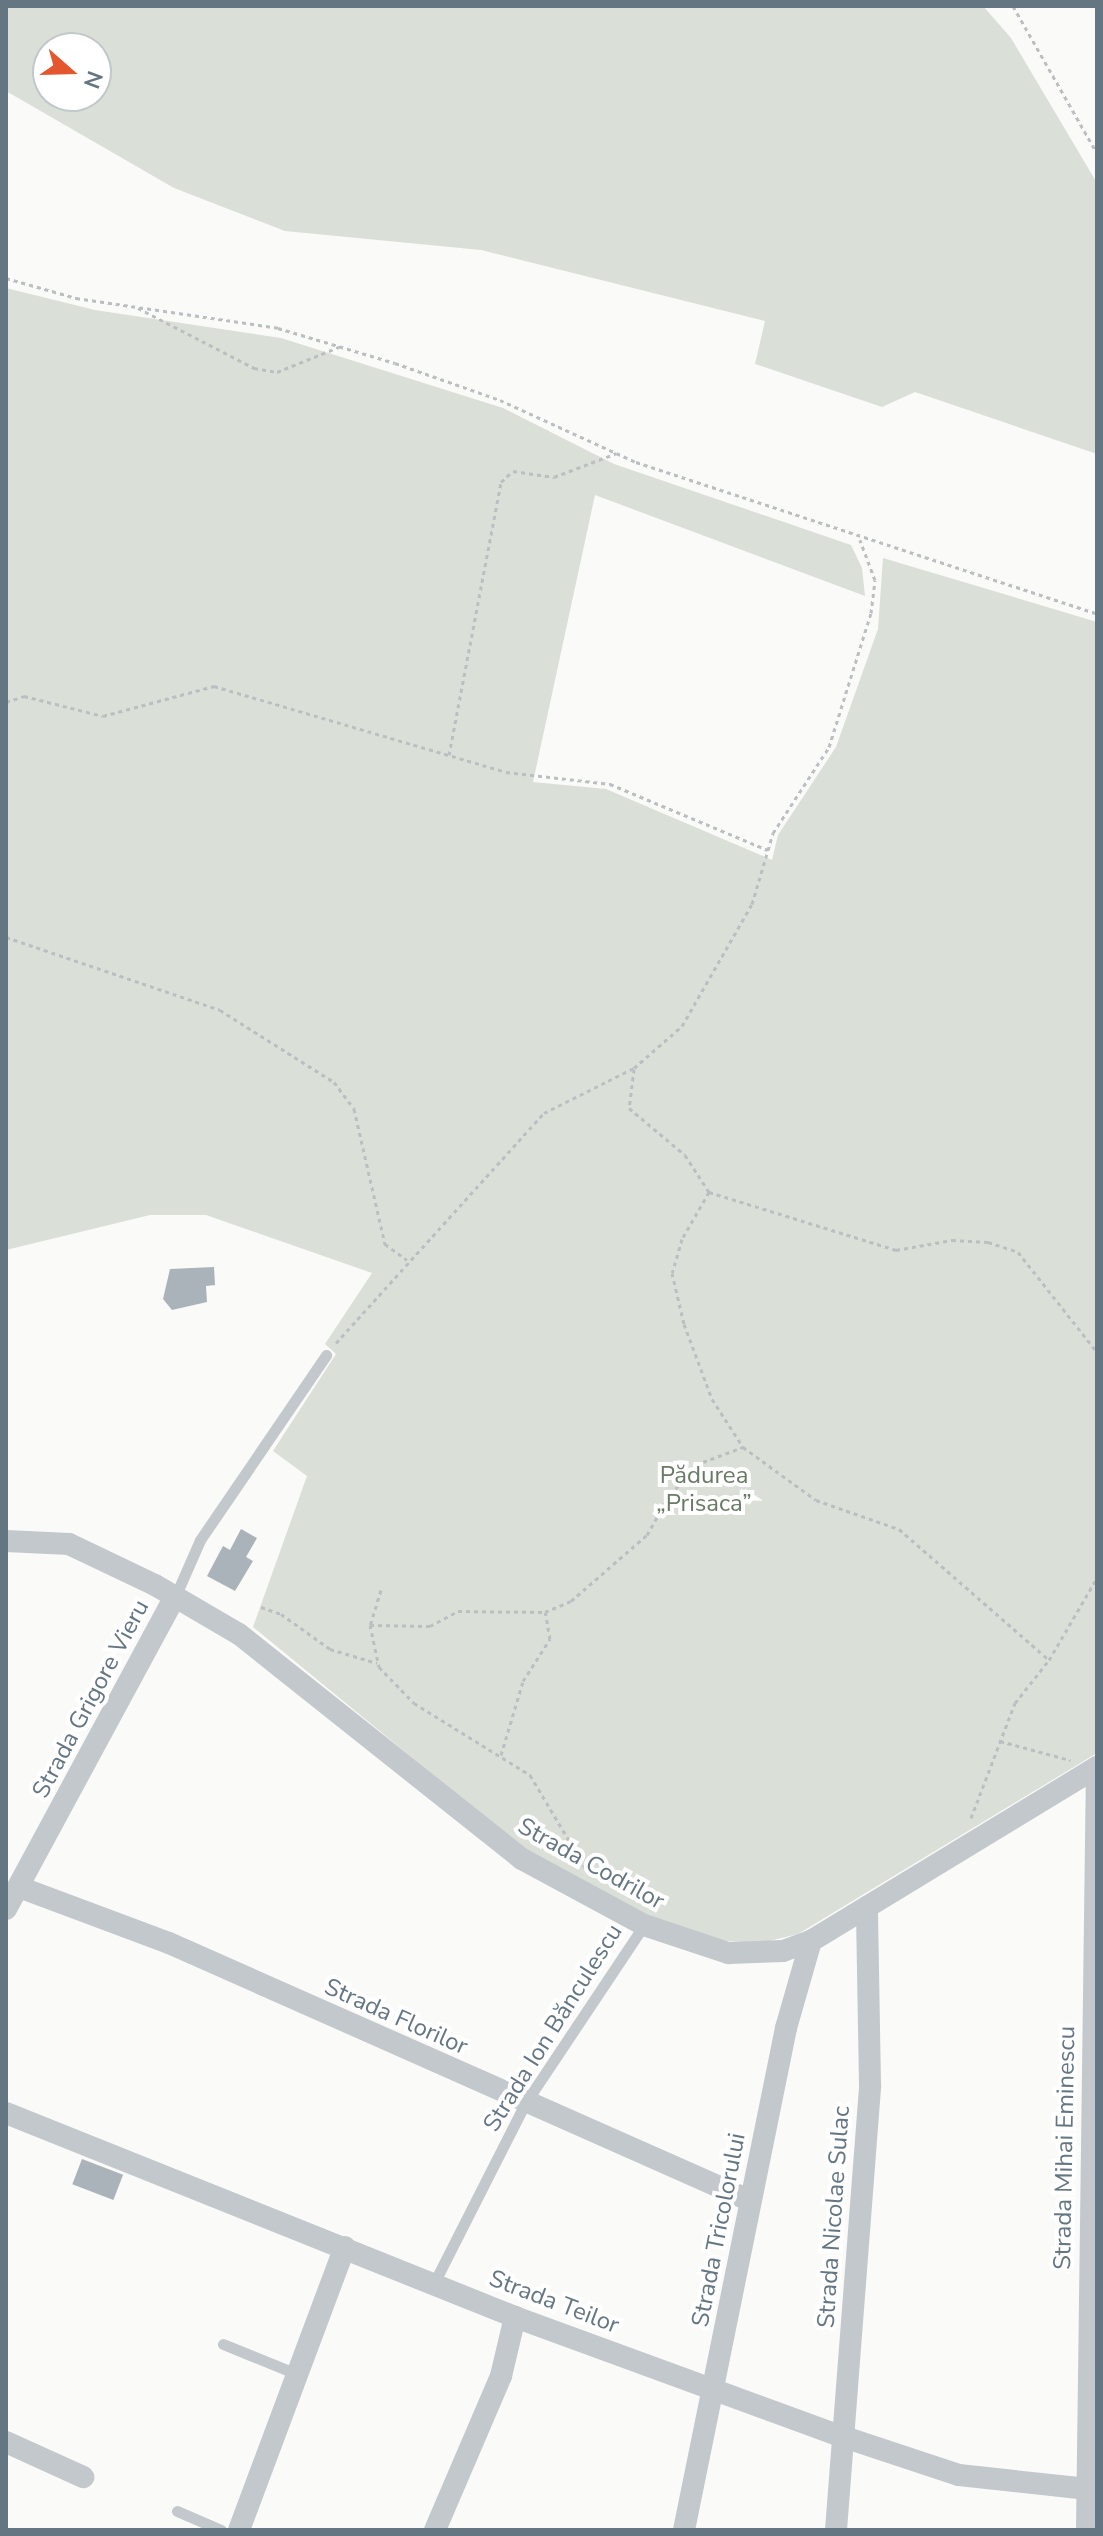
<!DOCTYPE html>
<html>
<head>
<meta charset="utf-8">
<style>
	body { margin:0 }
	#map { position:relative; width:1103px; height:2536px; overflow:hidden; background:#fafaf8; font-family:"Nunito Sans",sans-serif }
	div>[style] { position:absolute }
	.green>* { inset:0; background:#dadfd7 }
	.building>* { inset:0; background:#aab3b9; transform-origin:0 0 }
	.path>* { height:3px; margin-top:-1.5px; transform-origin:0; background:repeating-linear-gradient(90deg,#bbbfc2 0 4px,transparent 0 8px) }
	.lane>* { height:11px; margin:-5.5px; padding:0 5.5px; transform-origin:5.5px; border-radius:5.5px; background:#c3c8cc }
	.street>* { height:22px; margin:-11px; padding:0 11px; transform-origin:11px; border-radius:11px; background:#c3c8cc }
	span { translate:-50% -50%; white-space:nowrap; text-align:center; line-height:1.15; -webkit-text-stroke:8px #fff; paint-order:stroke }
	.park-label { font-size:24px; color:#687a64 }
	.street-label { font-size:24px; color:#657683 }
	.frame { position:absolute; inset:0; border:8px solid #657683; pointer-events:none }
	.north { position:absolute; left:32px; top:32px; width:80px; height:80px; box-sizing:border-box; background:#fff; border:2px solid #c1c8cd; border-radius:50%; rotate:110deg; font-size:22px; font-weight:700; line-height:32px; text-align:center; color:#657683 }
	.north::after { content:''; display:block; margin:auto; width:28px; height:36px; background:#e4572e; clip-path:polygon(50% 0,100% 100%,50% 72%,0 100%) }
</style>
</head>
<body>
<div id="map">
	<div class="green">
		<div style="clip-path:polygon(evenodd,6px 6px,983px 6px,1011px 38px,1097px 183px,1097px 454px,915px 392px,882px 407px,755px 364px,765px 321px,481px 250px,285px 231px,174px 188px,6px 91px,6px 6px,48px 48px,96px 48px,96px 96px,48px 96px,48px 48px)"></div>
		<div style="clip-path:polygon(6px 288px,95px 310px,281px 338px,503px 408px,614px 464px,851px 545px,862px 568px,865px 596px,595px 495px,533px 782px,606px 789px,772px 860px,778px 835px,836px 747px,878px 629px,883px 558px,1097px 622px,1097px 1753px,798px 1934px,761px 1943px,710px 1940px,650px 1920px,532px 1856px,253px 1627px,307px 1476px,273px 1451px,336px 1354px,325px 1344px,372px 1273px,206px 1215px,150px 1215px,6px 1250px)"></div>
	</div>
	<div class="building">
		<div style="clip-path:polygon(214px 1267px,215px 1285px,206px 1286px,207px 1302px,172px 1310px,163px 1299px,170px 1269px)"></div>
		<div style="clip-path:polygon(241px 1529px,257px 1538px,246px 1557px,253px 1561px,235px 1591px,207px 1576px,223px 1546px,230px 1550px)"></div>
		<div style="left:82px;top:2159px;width:44px;height:27px;rotate:21deg"></div>
	</div>
	<div class="path">
		<div style="left:1013px;top:6px;width:169px;rotate:60.3deg"></div>
		<div style="left:6px;top:278px;width:73px;rotate:15.9deg"></div>
		<div style="left:76px;top:298px;width:204px;rotate:8.4deg"></div>
		<div style="left:278px;top:328px;width:122px;rotate:16.7deg"></div>
		<div style="left:395px;top:363px;width:111px;rotate:19.4deg"></div>
		<div style="left:500px;top:400px;width:149px;rotate:24.5deg"></div>
		<div style="left:636px;top:462px;width:485px;rotate:18.2deg"></div>
		<div style="left:138px;top:308px;width:131px;rotate:27.3deg"></div>
		<div style="left:254px;top:368px;width:23px;rotate:10deg"></div>
		<div style="left:277px;top:372px;width:67px;rotate:-22deg"></div>
		<div style="left:6px;top:702px;width:19px;rotate:-18deg"></div>
		<div style="left:24px;top:696px;width:81px;rotate:14.2deg"></div>
		<div style="left:103px;top:716px;width:115px;rotate:-15.1deg"></div>
		<div style="left:214px;top:686px;width:304px;rotate:16.4deg"></div>
		<div style="left:506px;top:772px;width:105px;rotate:6.6deg"></div>
		<div style="left:610px;top:784px;width:171px;rotate:22.7deg"></div>
		<div style="left:449px;top:755px;width:278px;rotate:-79.2deg"></div>
		<div style="left:501px;top:482px;width:16px;rotate:-43deg"></div>
		<div style="left:513px;top:471px;width:41px;rotate:8.3deg"></div>
		<div style="left:554px;top:477px;width:67px;rotate:-20.9deg"></div>
		<div style="left:6px;top:937px;width:226px;rotate:18.8deg"></div>
		<div style="left:220px;top:1010px;width:135px;rotate:32.3deg"></div>
		<div style="left:334px;top:1082px;width:34px;rotate:53deg"></div>
		<div style="left:354px;top:1109px;width:139px;rotate:77.1deg"></div>
		<div style="left:385px;top:1244px;width:27px;rotate:36deg"></div>
		<div style="left:634px;top:1069px;width:39px;rotate:97deg"></div>
		<div style="left:629px;top:1108px;width:73px;rotate:40deg"></div>
		<div style="left:685px;top:1155px;width:44px;rotate:57deg"></div>
		<div style="left:709px;top:1192px;width:196px;rotate:17.2deg"></div>
		<div style="left:896px;top:1250px;width:57px;rotate:-10.1deg"></div>
		<div style="left:952px;top:1240px;width:36px;rotate:3deg"></div>
		<div style="left:988px;top:1242px;width:32px;rotate:18deg"></div>
		<div style="left:1018px;top:1252px;width:127px;rotate:51.7deg"></div>
		<div style="left:709px;top:1192px;width:54px;rotate:119.9deg"></div>
		<div style="left:682px;top:1239px;width:35px;rotate:106deg"></div>
		<div style="left:672px;top:1273px;width:52px;rotate:76.8deg"></div>
		<div style="left:684px;top:1324px;width:80px;rotate:69.5deg"></div>
		<div style="left:712px;top:1399px;width:57px;rotate:57.1deg"></div>
		<div style="left:743px;top:1447px;width:90px;rotate:36deg"></div>
		<div style="left:816px;top:1500px;width:88px;rotate:19.3deg"></div>
		<div style="left:899px;top:1529px;width:199px;rotate:41.1deg"></div>
		<div style="left:336px;top:1343px;width:310px;rotate:-47.9deg"></div>
		<div style="left:544px;top:1113px;width:101px;rotate:-26.6deg"></div>
		<div style="left:634px;top:1068px;width:64px;rotate:-41.2deg"></div>
		<div style="left:682px;top:1026px;width:141px;rotate:-60.2deg"></div>
		<div style="left:752px;top:904px;width:74px;rotate:-73.5deg"></div>
		<div style="left:773px;top:833px;width:103px;rotate:-56.9deg"></div>
		<div style="left:829px;top:747px;width:140px;rotate:-72.6deg"></div>
		<div style="left:871px;top:613px;width:33px;rotate:-83deg"></div>
		<div style="left:875px;top:580px;width:43px;rotate:-110.6deg"></div>
		<div style="left:381px;top:1590px;width:37px;rotate:107deg"></div>
		<div style="left:370px;top:1625px;width:43px;rotate:77.9deg"></div>
		<div style="left:379px;top:1667px;width:50px;rotate:45.8deg"></div>
		<div style="left:414px;top:1703px;width:137px;rotate:31.8deg"></div>
		<div style="left:530px;top:1775px;width:109px;rotate:59.2deg"></div>
		<div style="left:261px;top:1607px;width:21px;rotate:19deg"></div>
		<div style="left:281px;top:1614px;width:60px;rotate:35.5deg"></div>
		<div style="left:330px;top:1649px;width:49px;rotate:16.6deg"></div>
		<div style="left:370px;top:1625px;width:60px;rotate:1deg"></div>
		<div style="left:430px;top:1626px;width:32px;rotate:-28deg"></div>
		<div style="left:458px;top:1611px;width:87px;rotate:0.7deg"></div>
		<div style="left:545px;top:1612px;width:28px;rotate:-23deg"></div>
		<div style="left:571px;top:1601px;width:101px;rotate:-41deg"></div>
		<div style="left:647px;top:1535px;width:47px;rotate:-60.7deg"></div>
		<div style="left:670px;top:1494px;width:46px;rotate:-44.1deg"></div>
		<div style="left:703px;top:1462px;width:43px;rotate:-20.6deg"></div>
		<div style="left:1000px;top:1741px;width:73px;rotate:15.2deg"></div>
		<div style="left:501px;top:1755px;width:77px;rotate:-73.4deg"></div>
		<div style="left:523px;top:1681px;width:50px;rotate:-57.3deg"></div>
		<div style="left:550px;top:1639px;width:27px;rotate:-100deg"></div>
		<div style="left:971px;top:1818px;width:123px;rotate:-69.1deg"></div>
		<div style="left:1015px;top:1703px;width:55px;rotate:-51.7deg"></div>
		<div style="left:1049px;top:1660px;width:95px;rotate:-59.7deg"></div>
	</div>
	<div class="lane">
		<div style="left:175px;top:1597px;width:62px;rotate:-66.3deg"></div>
		<div style="left:200px;top:1540px;width:224px;rotate:-55.7deg"></div>
		<div style="left:434px;top:2283px;width:203px;rotate:-63.1deg"></div>
		<div style="left:526px;top:2102px;width:213px;rotate:-56.3deg"></div>
		<div style="left:223px;top:2344px;width:80px;rotate:22.1deg"></div>
		<div style="left:177px;top:2511px;width:48px;rotate:23.4deg"></div>
	</div>
	<div class="street">
		<div style="left:6px;top:1541px;width:63px;rotate:2.7deg"></div>
		<div style="left:69px;top:1544px;width:95px;rotate:25.5deg"></div>
		<div style="left:155px;top:1585px;width:97px;rotate:30.3deg"></div>
		<div style="left:239px;top:1634px;width:362px;rotate:38.5deg"></div>
		<div style="left:522px;top:1859px;width:139px;rotate:28.4deg"></div>
		<div style="left:644px;top:1925px;width:89px;rotate:18.4deg"></div>
		<div style="left:728px;top:1953px;width:55px;rotate:-2.1deg"></div>
		<div style="left:783px;top:1951px;width:30px;rotate:-20deg"></div>
		<div style="left:811px;top:1941px;width:335px;rotate:-31.3deg"></div>
		<div style="left:19px;top:1887px;width:160px;rotate:20.5deg"></div>
		<div style="left:169px;top:1943px;width:634px;rotate:23.9deg"></div>
		<div style="left:6px;top:1909px;width:355px;rotate:-61.6deg"></div>
		<div style="left:6px;top:2113px;width:548px;rotate:21.84deg"></div>
		<div style="left:515px;top:2317px;width:347px;rotate:20.1deg"></div>
		<div style="left:841px;top:2436px;width:124px;rotate:18.3deg"></div>
		<div style="left:959px;top:2475px;width:139px;rotate:6.2deg"></div>
		<div style="left:6px;top:2442px;width:85px;rotate:24.4deg"></div>
		<div style="left:239px;top:2530px;width:302px;rotate:-69.5deg"></div>
		<div style="left:435px;top:2530px;width:168px;rotate:-66.8deg"></div>
		<div style="left:501px;top:2376px;width:61px;rotate:-76.7deg"></div>
		<div style="left:684px;top:2530px;width:512px;rotate:-78.51deg"></div>
		<div style="left:786px;top:2028px;width:91px;rotate:-74deg"></div>
		<div style="left:836px;top:2530px;width:446px;rotate:-85.6deg"></div>
		<div style="left:870px;top:2085px;width:178px;rotate:-91deg"></div>
		<div style="left:1087px;top:2530px;width:763px;rotate:-89.25deg"></div>
	</div>
	<div class="park-label">
		<span style="left:704px;top:1490px">Pădurea<br>„Prisaca”</span>
	</div>
	<div class="street-label">
		<span style="left:91px;top:1699px;rotate:-62deg">Strada Grigore Vieru</span>
		<span style="left:591px;top:1864px;rotate:29deg">Strada Codrilor</span>
		<span style="left:396px;top:2017px;rotate:24deg">Strada Florilor</span>
		<span style="left:553px;top:2028px;rotate:-58deg">Strada Ion Bănculescu</span>
		<span style="left:1065px;top:2148px;rotate:-89deg">Strada Mihai Eminescu</span>
		<span style="left:834px;top:2217px;rotate:-86deg">Strada Nicolae Sulac</span>
		<span style="left:719px;top:2230px;rotate:-79deg">Strada Tricolorului</span>
		<span style="left:554px;top:2302px;rotate:21deg">Strada Teilor</span>
	</div>
	<div class="frame"></div>
	<div class="north">N</div>
</div>
</body>
</html>
